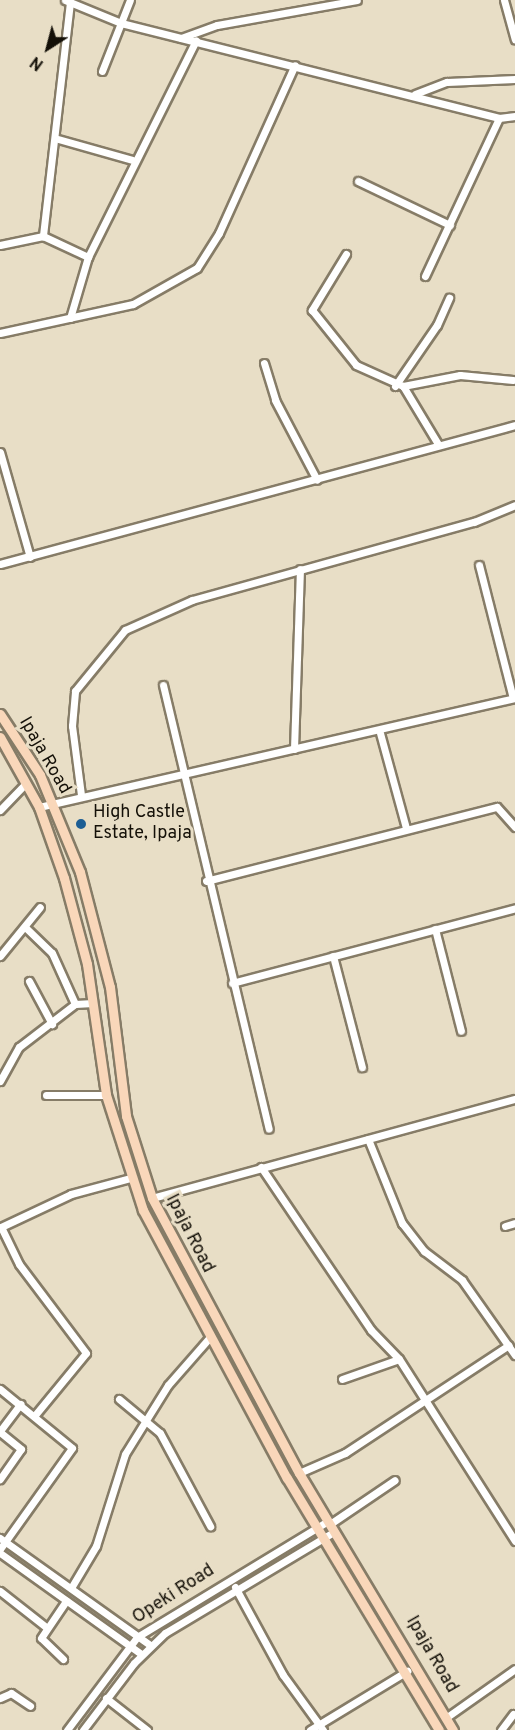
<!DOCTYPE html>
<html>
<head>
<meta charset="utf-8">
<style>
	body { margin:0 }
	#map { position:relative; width:515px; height:1730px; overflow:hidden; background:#e8dec6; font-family:Overpass,sans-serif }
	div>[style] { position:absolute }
	.roads { filter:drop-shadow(2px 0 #867c67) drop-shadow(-2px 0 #867c67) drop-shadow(0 2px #867c67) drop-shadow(0 -2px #867c67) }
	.street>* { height:7px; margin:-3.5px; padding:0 3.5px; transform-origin:3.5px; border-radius:3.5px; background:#fff }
	.secondary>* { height:9px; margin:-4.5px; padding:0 4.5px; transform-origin:4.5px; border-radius:4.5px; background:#f9d7ba }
	.dots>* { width:16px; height:16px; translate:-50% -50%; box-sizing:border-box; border:3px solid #e8dec6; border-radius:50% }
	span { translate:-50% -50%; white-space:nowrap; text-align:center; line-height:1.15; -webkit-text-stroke:6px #e8dec6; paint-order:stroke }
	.street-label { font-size:18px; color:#141008 }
	.poi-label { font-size:18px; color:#141008 }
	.left { translate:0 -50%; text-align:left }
	.north { position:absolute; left:18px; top:18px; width:60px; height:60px; -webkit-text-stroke:4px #e8dec6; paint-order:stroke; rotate:216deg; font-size:16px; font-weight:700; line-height:24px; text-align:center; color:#141008 }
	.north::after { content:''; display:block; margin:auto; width:21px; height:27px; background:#141008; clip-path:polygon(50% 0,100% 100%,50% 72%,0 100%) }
</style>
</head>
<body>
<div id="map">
	<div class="roads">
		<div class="street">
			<div style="left:65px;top:0;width:61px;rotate:22.3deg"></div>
			<div style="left:121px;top:23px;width:390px;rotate:14.1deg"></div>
			<div style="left:499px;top:118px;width:16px;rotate:-7deg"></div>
			<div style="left:504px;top:0;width:41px;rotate:74.6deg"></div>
			<div style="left:70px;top:2px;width:236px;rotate:96.6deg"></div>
			<div style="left:43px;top:236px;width:50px;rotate:25deg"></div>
			<div style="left:181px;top:38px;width:38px;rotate:-20deg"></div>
			<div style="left:217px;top:25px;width:142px;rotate:-10.1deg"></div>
			<div style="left:102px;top:71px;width:76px;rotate:-68.5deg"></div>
			<div style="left:415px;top:94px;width:34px;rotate:-21deg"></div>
			<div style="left:447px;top:82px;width:68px;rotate:-2.5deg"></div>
			<div style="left:58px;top:139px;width:77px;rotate:15.8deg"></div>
			<div style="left:358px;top:181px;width:102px;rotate:25.6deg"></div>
			<div style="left:0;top:245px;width:44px;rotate:-11.8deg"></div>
			<div style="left:346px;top:254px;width:66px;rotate:121.3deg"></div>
			<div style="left:312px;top:310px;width:70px;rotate:51.3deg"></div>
			<div style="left:356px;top:365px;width:51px;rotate:24.1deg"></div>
			<div style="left:403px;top:386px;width:68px;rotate:58.9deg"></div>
			<div style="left:425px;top:276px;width:174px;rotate:-64.9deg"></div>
			<div style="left:70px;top:318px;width:64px;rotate:-73.6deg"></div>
			<div style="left:88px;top:257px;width:242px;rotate:-63.5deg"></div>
			<div style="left:0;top:333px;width:136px;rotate:-12.3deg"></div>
			<div style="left:133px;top:304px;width:73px;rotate:-29.4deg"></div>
			<div style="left:197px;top:268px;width:41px;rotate:-57.8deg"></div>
			<div style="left:219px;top:233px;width:184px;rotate:-65.7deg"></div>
			<div style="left:264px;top:363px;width:39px;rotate:73deg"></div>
			<div style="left:275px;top:400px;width:90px;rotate:62.3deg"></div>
			<div style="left:395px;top:386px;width:74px;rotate:-55.5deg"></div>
			<div style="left:437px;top:325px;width:30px;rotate:-66deg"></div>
			<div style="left:403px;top:386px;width:58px;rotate:-10.9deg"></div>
			<div style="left:460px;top:375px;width:53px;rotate:5.4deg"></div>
			<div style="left:0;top:452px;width:109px;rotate:74.1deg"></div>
			<div style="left:0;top:564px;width:533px;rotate:-15.1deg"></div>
			<div style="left:479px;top:565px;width:137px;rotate:75.7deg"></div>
			<div style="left:163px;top:685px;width:456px;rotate:76.6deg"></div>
			<div style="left:380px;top:733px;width:98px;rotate:74.7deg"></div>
			<div style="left:294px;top:749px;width:180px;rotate:-88.1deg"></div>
			<div style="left:81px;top:795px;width:70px;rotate:-97.4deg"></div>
			<div style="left:72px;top:726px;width:35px;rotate:-85deg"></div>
			<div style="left:75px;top:691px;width:79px;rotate:-50.7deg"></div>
			<div style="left:125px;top:630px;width:73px;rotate:-24.1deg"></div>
			<div style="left:192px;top:600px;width:293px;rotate:-15.5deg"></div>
			<div style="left:474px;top:522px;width:44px;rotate:-22.5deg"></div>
			<div style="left:39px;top:807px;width:488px;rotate:-12.9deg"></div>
			<div style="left:0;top:810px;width:37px;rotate:-46deg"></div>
			<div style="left:206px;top:881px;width:300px;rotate:-14.3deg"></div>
			<div style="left:497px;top:807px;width:27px;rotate:48deg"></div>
			<div style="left:25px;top:927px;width:37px;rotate:44deg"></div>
			<div style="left:52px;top:953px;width:56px;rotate:65.7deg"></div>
			<div style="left:435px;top:929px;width:105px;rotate:75.7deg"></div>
			<div style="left:0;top:956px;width:63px;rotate:-50.8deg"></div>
			<div style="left:333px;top:956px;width:115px;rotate:75.4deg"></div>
			<div style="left:29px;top:981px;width:49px;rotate:61.9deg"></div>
			<div style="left:232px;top:983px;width:293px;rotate:-14.8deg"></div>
			<div style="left:0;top:1081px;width:39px;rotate:-61deg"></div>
			<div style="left:19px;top:1047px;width:71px;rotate:-37.5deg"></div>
			<div style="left:75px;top:1004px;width:18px;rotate:-3deg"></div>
			<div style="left:46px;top:1095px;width:60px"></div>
			<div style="left:368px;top:1139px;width:91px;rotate:68deg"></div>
			<div style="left:402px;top:1223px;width:36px;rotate:52deg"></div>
			<div style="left:424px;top:1251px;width:48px;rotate:37.3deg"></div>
			<div style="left:462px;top:1280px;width:92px;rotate:54.8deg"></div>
			<div style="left:261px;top:1167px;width:197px;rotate:56deg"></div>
			<div style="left:371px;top:1330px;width:40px;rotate:46deg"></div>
			<div style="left:399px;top:1359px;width:216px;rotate:57.5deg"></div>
			<div style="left:152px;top:1198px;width:376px;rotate:-15.3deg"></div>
			<div style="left:505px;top:1226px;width:10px;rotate:-17deg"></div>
			<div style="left:342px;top:1379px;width:60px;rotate:-19.3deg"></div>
			<div style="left:0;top:1389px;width:93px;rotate:39.3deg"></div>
			<div style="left:72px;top:1448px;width:124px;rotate:125.5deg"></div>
			<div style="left:119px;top:1399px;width:53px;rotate:39.7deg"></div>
			<div style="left:160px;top:1433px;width:106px;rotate:61.7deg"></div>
			<div style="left:35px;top:1415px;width:80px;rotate:-50.6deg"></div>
			<div style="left:86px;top:1353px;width:111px;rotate:-127deg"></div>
			<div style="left:19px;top:1264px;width:41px;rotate:-115.9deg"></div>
			<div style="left:1px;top:1227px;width:77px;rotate:-25.2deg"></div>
			<div style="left:71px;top:1194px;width:61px;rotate:-15.2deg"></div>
			<div style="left:0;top:1431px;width:34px;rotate:-53deg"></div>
			<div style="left:0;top:1432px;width:27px;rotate:39deg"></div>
			<div style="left:21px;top:1449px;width:37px;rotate:125deg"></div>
			<div style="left:299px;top:1473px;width:50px;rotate:-23.5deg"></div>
			<div style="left:345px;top:1453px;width:196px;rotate:-33.4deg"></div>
			<div style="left:330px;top:1524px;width:78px;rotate:-34.1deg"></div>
			<div style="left:0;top:1538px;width:184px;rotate:35.5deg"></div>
			<div style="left:0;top:1553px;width:173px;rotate:35.6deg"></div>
			<div style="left:235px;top:1587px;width:100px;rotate:61.4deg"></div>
			<div style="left:283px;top:1675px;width:68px;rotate:54deg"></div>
			<div style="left:71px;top:1588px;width:49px;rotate:-59.2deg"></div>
			<div style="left:96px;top:1546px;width:96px;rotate:-72.5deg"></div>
			<div style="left:125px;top:1454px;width:81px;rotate:-58.1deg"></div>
			<div style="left:168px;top:1385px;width:64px;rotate:-48.8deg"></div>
			<div style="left:0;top:1591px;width:60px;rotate:38.2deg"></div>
			<div style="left:63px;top:1659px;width:30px;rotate:-136deg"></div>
			<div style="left:41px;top:1638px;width:45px;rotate:-56deg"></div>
			<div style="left:0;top:1698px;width:12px;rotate:-24deg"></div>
			<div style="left:11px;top:1693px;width:23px;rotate:34deg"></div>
			<div style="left:106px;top:1698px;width:52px;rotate:38deg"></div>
			<div style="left:447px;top:1717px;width:83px;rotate:-35.2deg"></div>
			<div style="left:67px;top:1730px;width:116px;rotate:-53deg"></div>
			<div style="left:137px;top:1637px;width:223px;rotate:-31.3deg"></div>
			<div style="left:83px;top:1730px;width:84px;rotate:-52.7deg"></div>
			<div style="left:134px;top:1663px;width:43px;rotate:-44.1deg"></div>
			<div style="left:165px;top:1633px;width:197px;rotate:-30.9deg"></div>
			<div style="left:310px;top:1730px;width:114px;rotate:-31.3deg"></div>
			<div style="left:501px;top:1730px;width:20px;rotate:-53deg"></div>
		</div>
		<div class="secondary">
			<div style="left:0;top:714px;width:73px;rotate:56.7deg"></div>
			<div style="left:40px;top:775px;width:105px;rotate:67.6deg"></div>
			<div style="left:80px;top:872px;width:119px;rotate:75.4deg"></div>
			<div style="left:110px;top:987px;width:130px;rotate:82.9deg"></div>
			<div style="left:126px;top:1116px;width:86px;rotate:72.4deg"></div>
			<div style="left:152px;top:1198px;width:312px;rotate:61.9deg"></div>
			<div style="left:299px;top:1473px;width:300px;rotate:59.1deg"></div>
			<div style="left:0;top:737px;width:80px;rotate:60.9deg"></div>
			<div style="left:39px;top:807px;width:75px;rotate:70.6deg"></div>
			<div style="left:64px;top:878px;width:89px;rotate:75deg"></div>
			<div style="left:87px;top:964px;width:132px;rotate:81.7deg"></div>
			<div style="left:106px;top:1095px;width:121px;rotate:72.2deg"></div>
			<div style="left:143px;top:1210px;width:304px;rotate:61.8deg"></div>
			<div style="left:287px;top:1478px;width:294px;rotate:58.9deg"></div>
		</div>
	</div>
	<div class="dots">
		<div style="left:81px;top:824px;background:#1c5e94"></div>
	</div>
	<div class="street-label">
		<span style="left:44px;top:756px;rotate:60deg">Ipaja Road</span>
		<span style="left:189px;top:1234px;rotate:63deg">Ipaja Road</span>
		<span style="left:174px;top:1595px;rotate:-33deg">Opeki Road</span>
		<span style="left:431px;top:1655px;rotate:60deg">Ipaja Road</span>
	</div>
	<div class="poi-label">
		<span class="left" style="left:93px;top:824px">High Castle<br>Estate, Ipaja</span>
	</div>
	<div class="north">N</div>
</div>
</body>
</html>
